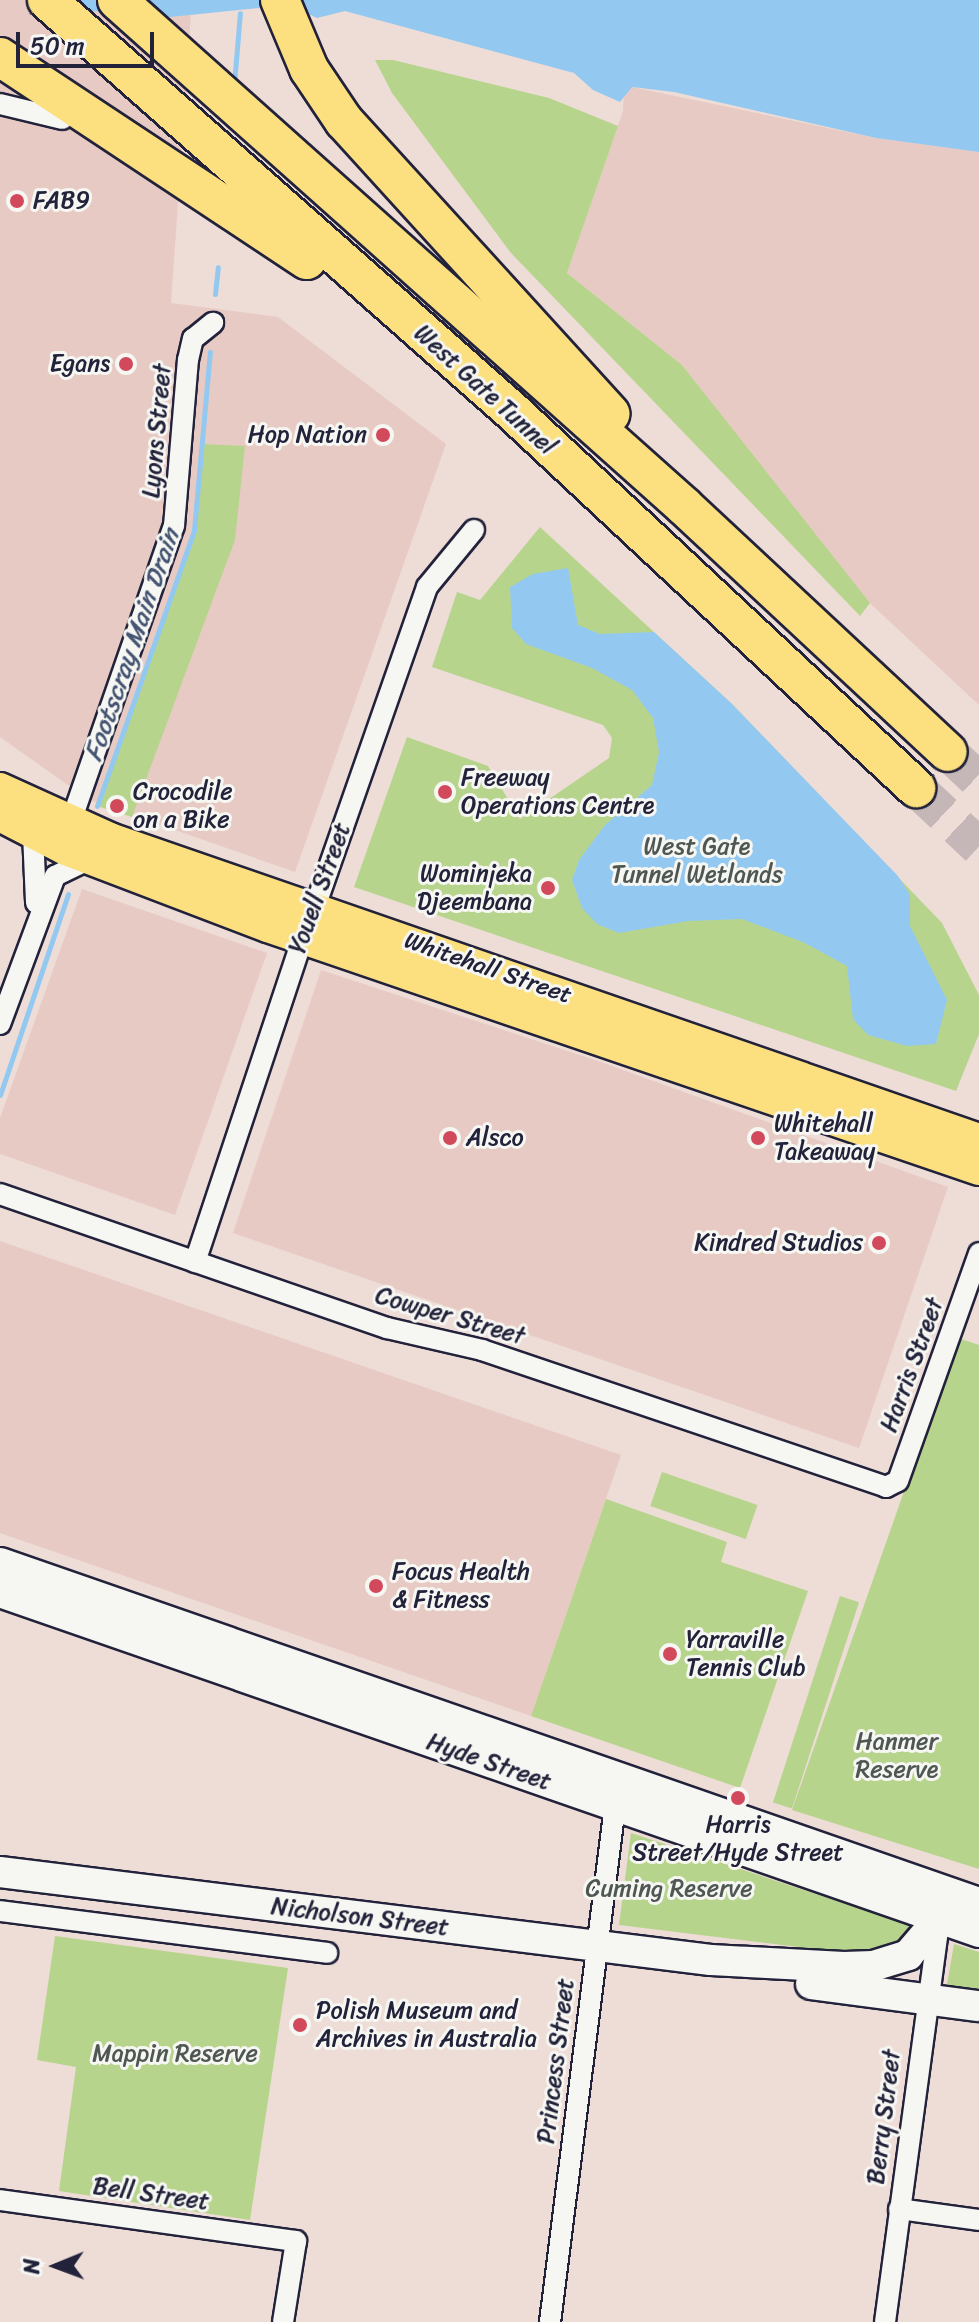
<!DOCTYPE html>
<html>
<head>
<meta charset="utf-8">
<style>
	body { margin:0 }
	#map { position:relative; width:979px; height:2322px; overflow:hidden; background:#eedcd7; font-family:Sriracha,sans-serif }
	div>[style] { position:absolute }
	.built>* { inset:0; background:#e8cac4 }
	.green>* { inset:0; background:#b7d48c; transform-origin:0 0 }
	.water>* { inset:0; background:#93c9f1 }
	.stream>* { height:5px; margin:-2.5px; padding:0 2.5px; transform-origin:2.5px; border-radius:2.5px; background:#93c9f1 }
	.highway-tunnel>* { height:38px; margin-top:-19px; transform-origin:0; background:repeating-linear-gradient(90deg,#c5b7b8 0 38px,transparent 0 57px) }
	.roads { filter:drop-shadow(2px 0 #22223b) drop-shadow(-2px 0 #22223b) drop-shadow(0 2px #22223b) drop-shadow(0 -2px #22223b) }
	.street>* { height:20px; margin:-10px; padding:0 10px; transform-origin:10px; border-radius:10px; background:#f6f6f2 }
	.secondary>* { height:30px; margin:-15px; padding:0 15px; transform-origin:15px; border-radius:15px; background:#f6f6f2 }
	.primary>* { height:32px; margin:-16px; padding:0 16px; transform-origin:16px; border-radius:16px; background:#fce080 }
	.highway>* { height:38px; margin:-19px; padding:0 19px; transform-origin:19px; border-radius:19px; background:#fce080 }
	.dots>* { width:22px; height:22px; translate:-50% -50%; box-sizing:border-box; border:4px solid #f6f6f2; border-radius:50% }
	span { translate:-50% -50%; white-space:nowrap; text-align:center; line-height:1.15; -webkit-text-stroke:6px #f6f6f2; paint-order:stroke }
	.poi-label { font-size:24px; color:#22223b }
	.left { translate:0 -50%; text-align:left }
	.right { translate:-100% -50%; text-align:right }
	.street-label { font-size:24px; color:#22223b }
	.park-label { font-size:24px; color:#4f5753 }
	.water-label { font-size:26px; color:#445472; font-style:italic }
	.north { position:absolute; left:16px; top:2226px; width:80px; height:80px; -webkit-text-stroke:6px #f6f6f2; paint-order:stroke; rotate:269deg; font-size:22px; font-weight:700; line-height:32px; text-align:center; color:#22223b }
	.north::after { content:''; display:block; margin:auto; width:28px; height:36px; background:#22223b; clip-path:polygon(50% 0,100% 100%,50% 72%,0 100%) }
	.scale { position:absolute; left:16px; top:32px; width:138px; height:36px; box-sizing:border-box; border:4px solid #22223b; border-top:0; padding-left:10px; font-size:24px; line-height:28px; white-space:nowrap; color:#22223b; -webkit-text-stroke:6px #f6f6f2; paint-order:stroke }
</style>
</head>
<body>
<div id="map">
	<div class="built">
		<div style="clip-path:polygon(0 0,33px 0,67px 10px,191px 14px,171px 303px,278px 317px,446px 444px,295px 872px,89px 800px,0 737px)"></div>
		<div style="clip-path:polygon(632px 87px,876px 138px,979px 152px,979px 705px,858px 592px,682px 365px,567px 273px,623px 111px,624px 91px)"></div>
		<div style="clip-path:polygon(82px 889px,267px 953px,175px 1215px,0 1154px,0 1118px)"></div>
		<div style="clip-path:polygon(321px 970px,598px 1061px,948px 1187px,859px 1448px,233px 1233px)"></div>
		<div style="clip-path:polygon(0 1241px,621px 1455px,531px 1716px,0 1533px)"></div>
	</div>
	<div class="green">
		<div style="clip-path:polygon(393px 60px,549px 98px,618px 126px,567px 273px,682px 365px,870px 603px,860px 616px,511px 253px,392px 93px,375px 60px)"></div>
		<div style="clip-path:polygon(202px 444px,245px 446px,235px 540px,132px 817px,97px 806px,194px 530px)"></div>
		<div style="clip-path:polygon(540px 527px,732px 704px,942px 923px,979px 995px,979px 1034px,956px 1091px,354px 887px,407px 737px,488px 766px,520px 819px,609px 758px,612px 738px,603px 725px,432px 667px,457px 592px,480px 600px)"></div>
		<div style="clip-path:polygon(958px 1338px,979px 1345px,979px 1869px,792px 1810px)"></div>
		<div style="left:662px;top:1472px;width:101px;height:36px;rotate:19deg"></div>
		<div style="clip-path:polygon(606px 1499px,727px 1542px,721px 1562px,808px 1591px,740px 1788px,531px 1716px)"></div>
		<div style="left:840px;top:1596px;width:20px;height:217px;rotate:18deg"></div>
		<div style="clip-path:polygon(631px 1833px,916px 1927px,881px 1957px,619px 1925px)"></div>
		<div style="clip-path:polygon(55px 1936px,288px 1968px,250px 2220px,59px 2191px,76px 2067px,37px 2060px)"></div>
		<div style="clip-path:polygon(954px 1944px,979px 1952px,979px 1994px,946px 1990px)"></div>
	</div>
	<div class="water">
		<div style="clip-path:polygon(33px 0,979px 0,979px 152px,876px 138px,674px 92px,632px 87px,620px 102px,593px 90px,574px 73px,345px 11px,317px 18px,289px 5px,170px 17px,66px 9px)"></div>
		<div style="clip-path:polygon(568px 568px,578px 625px,600px 634px,654px 632px,732px 704px,898px 876px,910px 895px,910px 926px,947px 1000px,936px 1044px,907px 1046px,868px 1035px,853px 1019px,847px 966px,805px 943px,742px 919px,688px 921px,619px 933px,597px 924px,582px 908px,572px 880px,579px 860px,605px 825px,652px 785px,659px 752px,653px 718px,632px 690px,592px 668px,526px 644px,512px 628px,510px 587px,533px 574px)"></div>
	</div>
	<div class="stream">
		<div style="left:234px;top:84px;width:71px;rotate:-85.2deg"></div>
		<div style="left:215px;top:294px;width:27px;rotate:-84deg"></div>
		<div style="left:97px;top:806px;width:293px;rotate:-70.6deg"></div>
		<div style="left:194px;top:530px;width:179px;rotate:-84.9deg"></div>
		<div style="left:0;top:1095px;width:212px;rotate:-71.3deg"></div>
	</div>
	<div class="highway-tunnel">
		<div style="left:948px;top:752px;width:42px;rotate:43.1deg"></div>
		<div style="left:916px;top:788px;width:86px;rotate:43.1deg"></div>
	</div>
	<div class="roads">
		<div class="street">
			<div style="left:0;top:104px;width:64px;rotate:13.6deg"></div>
			<div style="left:70px;top:824px;width:316px;rotate:-70.8deg"></div>
			<div style="left:174px;top:526px;width:167px;rotate:-85.2deg"></div>
			<div style="left:188px;top:360px;width:22px;rotate:-77deg"></div>
			<div style="left:193px;top:339px;width:26px;rotate:-39deg"></div>
			<div style="left:33px;top:833px;width:70px;rotate:87.5deg"></div>
			<div style="left:315px;top:907px;width:339px;rotate:-70.7deg"></div>
			<div style="left:427px;top:587px;width:74px;rotate:-50.5deg"></div>
			<div style="left:0;top:1024px;width:158px;rotate:-69.6deg"></div>
			<div style="left:55px;top:876px;width:39px;rotate:-26deg"></div>
			<div style="left:0;top:1194px;width:410px;rotate:19.1deg"></div>
			<div style="left:387px;top:1328px;width:98px;rotate:13deg"></div>
			<div style="left:482px;top:1350px;width:427px;rotate:18.7deg"></div>
			<div style="left:886px;top:1487px;width:13px;rotate:-27deg"></div>
			<div style="left:898px;top:1481px;width:242px;rotate:-70.4deg"></div>
			<div style="left:195px;top:1262px;width:342px;rotate:-71.6deg"></div>
			<div style="left:0;top:1911px;width:330px;rotate:7.3deg"></div>
			<div style="left:0;top:2200px;width:299px;rotate:7.9deg"></div>
			<div style="left:296px;top:2241px;width:82px;rotate:99.1deg"></div>
			<div style="left:899px;top:2209px;width:81px;rotate:7.8deg"></div>
			<div style="left:550px;top:2322px;width:520px;rotate:-82.82deg"></div>
			<div style="left:885px;top:2322px;width:404px;rotate:-82.3deg"></div>
		</div>
		<div class="secondary">
			<div style="left:0;top:1563px;width:1036px;rotate:19.15deg"></div>
			<div style="left:0;top:1592px;width:1036px;rotate:19.15deg"></div>
			<div style="left:0;top:1872px;width:716px;rotate:7.06deg"></div>
			<div style="left:711px;top:1960px;width:133px;rotate:3deg"></div>
			<div style="left:844px;top:1967px;width:29px;rotate:-2deg"></div>
			<div style="left:873px;top:1966px;width:37px;rotate:-17deg"></div>
			<div style="left:908px;top:1955px;width:48px;rotate:-49.3deg"></div>
			<div style="left:939px;top:1919px;width:18px;rotate:-71deg"></div>
			<div style="left:811px;top:1984px;width:169px;rotate:7.5deg"></div>
		</div>
		<div class="primary">
			<div style="left:0;top:789px;width:121px;rotate:24.4deg"></div>
			<div style="left:110px;top:839px;width:920px;rotate:19.1deg"></div>
			<div style="left:0;top:815px;width:74px;rotate:27.3deg"></div>
			<div style="left:66px;top:849px;width:216px;rotate:20.9deg"></div>
			<div style="left:268px;top:926px;width:751px;rotate:18.87deg"></div>
		</div>
		<div class="highway">
			<div style="left:47px;top:0;width:621px;rotate:41.47deg"></div>
			<div style="left:512px;top:411px;width:553px;rotate:43.02deg"></div>
			<div style="left:117px;top:0;width:761px;rotate:41.75deg"></div>
			<div style="left:685px;top:507px;width:359px;rotate:43deg"></div>
			<div style="left:280px;top:0;width:75px;rotate:67.2deg"></div>
			<div style="left:309px;top:69px;width:63px;rotate:56.1deg"></div>
			<div style="left:344px;top:121px;width:396px;rotate:47.7deg"></div>
			<div style="left:0;top:57px;width:368px;rotate:33.5deg"></div>
		</div>
	</div>
	<div class="dots">
		<div style="left:17px;top:201px;background:#d1495b"></div>
		<div style="left:126px;top:364px;background:#d1495b"></div>
		<div style="left:383px;top:435px;background:#d1495b"></div>
		<div style="left:445px;top:792px;background:#d1495b"></div>
		<div style="left:117px;top:806px;background:#d1495b"></div>
		<div style="left:548px;top:888px;background:#d1495b"></div>
		<div style="left:450px;top:1138px;background:#d1495b"></div>
		<div style="left:758px;top:1138px;background:#d1495b"></div>
		<div style="left:879px;top:1243px;background:#d1495b"></div>
		<div style="left:376px;top:1586px;background:#d1495b"></div>
		<div style="left:670px;top:1654px;background:#d1495b"></div>
		<div style="left:738px;top:1798px;background:#d1495b"></div>
		<div style="left:300px;top:2025px;background:#d1495b"></div>
	</div>
	<div class="poi-label">
		<span class="left" style="left:33px;top:201px">FAB9</span>
		<span class="right" style="left:110px;top:364px">Egans</span>
		<span class="right" style="left:367px;top:435px">Hop Nation</span>
		<span class="left" style="left:461px;top:792px">Freeway<br>Operations Centre</span>
		<span class="left" style="left:133px;top:806px">Crocodile<br>on a Bike</span>
		<span class="right" style="left:532px;top:888px">Wominjeka<br>Djeembana</span>
		<span class="left" style="left:774px;top:1138px">Whitehall<br>Takeaway</span>
		<span class="left" style="left:466px;top:1138px">Alsco</span>
		<span class="right" style="left:863px;top:1243px">Kindred Studios</span>
		<span class="left" style="left:392px;top:1586px">Focus Health<br>&amp; Fitness</span>
		<span class="left" style="left:686px;top:1654px">Yarraville<br>Tennis Club</span>
		<span style="left:738px;top:1839px">Harris<br>Street/Hyde Street</span>
		<span class="left" style="left:316px;top:2025px">Polish Museum and<br>Archives in Australia</span>
	</div>
	<div class="street-label">
		<span style="left:485px;top:390px;rotate:42deg">West Gate Tunnel</span>
		<span style="left:157px;top:431px;rotate:-85deg">Lyons Street</span>
		<span style="left:320px;top:888px;rotate:-70deg">Youell Street</span>
		<span style="left:488px;top:968px;rotate:19deg">Whitehall Street</span>
		<span style="left:450px;top:1316px;rotate:16deg">Cowper Street</span>
		<span style="left:912px;top:1365px;rotate:-70deg">Harris Street</span>
		<span style="left:489px;top:1762px;rotate:19deg">Hyde Street</span>
		<span style="left:360px;top:1917px;rotate:7deg">Nicholson Street</span>
		<span style="left:556px;top:2061px;rotate:-83deg">Princess Street</span>
		<span style="left:884px;top:2117px;rotate:-83deg">Berry Street</span>
		<span style="left:151px;top:2194px;rotate:8deg">Bell Street</span>
	</div>
	<div class="park-label">
		<span style="left:697px;top:861px">West Gate<br>Tunnel Wetlands</span>
		<span style="left:897px;top:1756px">Hanmer<br>Reserve</span>
		<span style="left:669px;top:1889px">Cuming Reserve</span>
		<span style="left:175px;top:2054px">Mappin Reserve</span>
	</div>
	<div class="water-label">
		<span style="left:132px;top:645px;rotate:-71deg">Footscray Main Drain</span>
	</div>
	<div class="north">N</div>
	<div class="scale">50 m</div>
</div>
</body>
</html>
